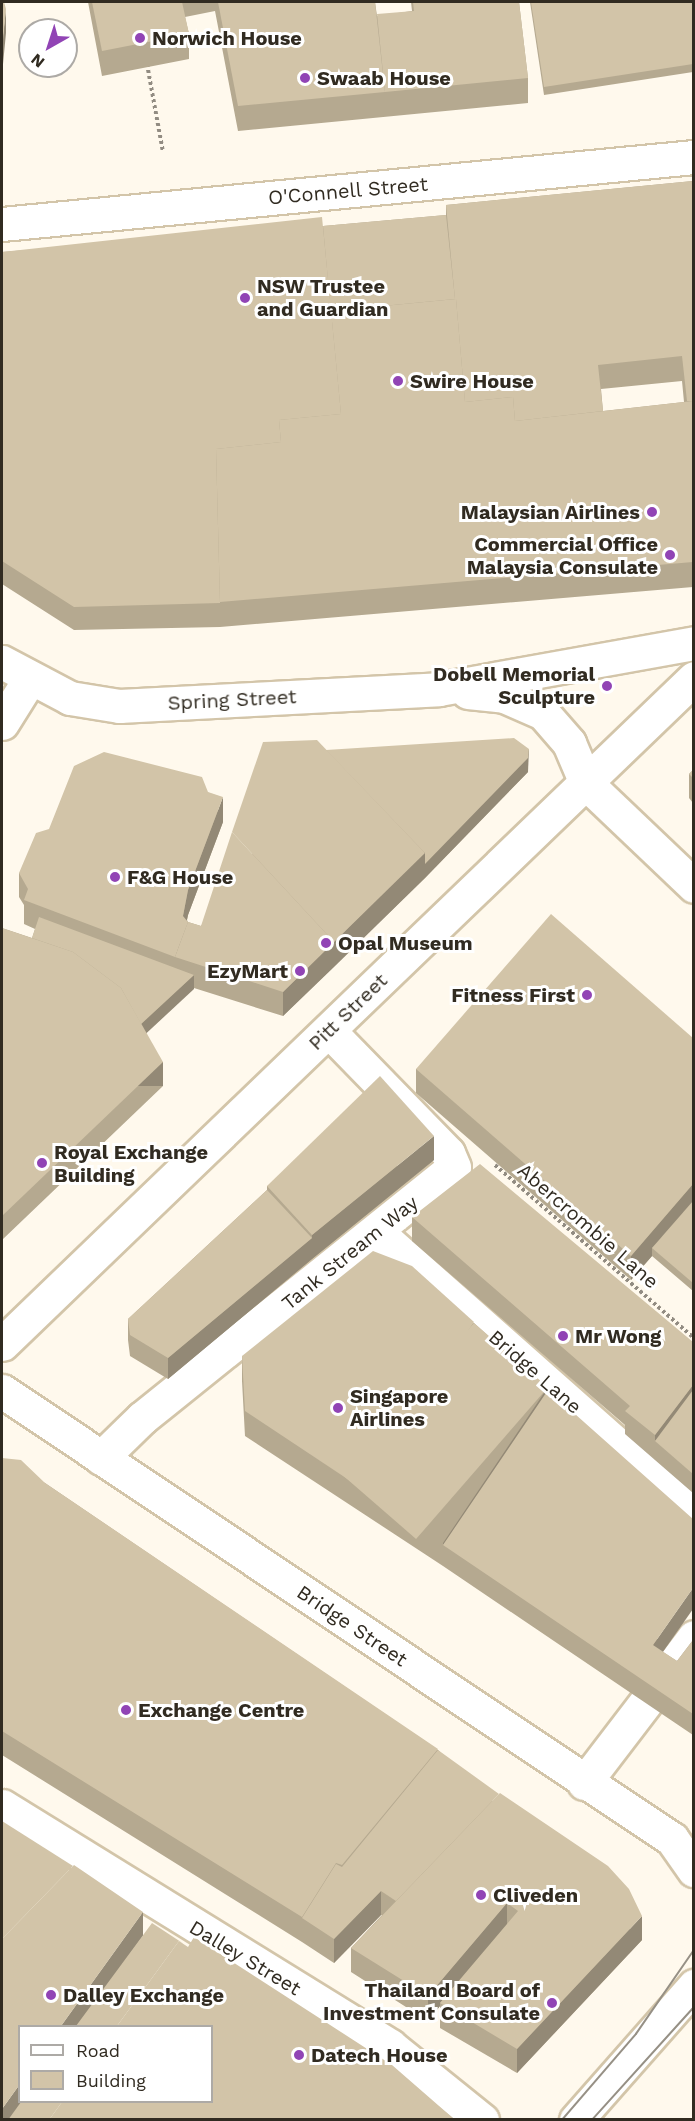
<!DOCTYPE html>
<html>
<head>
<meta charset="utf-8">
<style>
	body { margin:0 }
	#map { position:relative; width:695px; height:2121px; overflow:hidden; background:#fff9ed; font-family:"Work Sans",sans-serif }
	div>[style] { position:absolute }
	.path>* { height:4px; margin-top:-2px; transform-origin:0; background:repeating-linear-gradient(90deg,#928c82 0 3px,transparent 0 6px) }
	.roads { filter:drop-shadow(2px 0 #d3c5a9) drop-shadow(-2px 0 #d3c5a9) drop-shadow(0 2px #d3c5a9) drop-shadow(0 -2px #d3c5a9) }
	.minor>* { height:33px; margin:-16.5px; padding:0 16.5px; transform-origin:16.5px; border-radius:16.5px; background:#fff }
	.major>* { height:33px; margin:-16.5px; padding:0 16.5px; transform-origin:16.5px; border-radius:16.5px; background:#fff }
	.tram>* { height:1.5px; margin:-0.75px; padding:0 0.75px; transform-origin:0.75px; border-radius:0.75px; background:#969085 }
	.wall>* { inset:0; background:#b5a990 }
	.shaded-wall>* { inset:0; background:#938976; transform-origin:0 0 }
	.building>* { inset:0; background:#d2c4a8; transform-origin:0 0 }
	.dots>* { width:16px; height:16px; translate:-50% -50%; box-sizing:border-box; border:3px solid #fff; border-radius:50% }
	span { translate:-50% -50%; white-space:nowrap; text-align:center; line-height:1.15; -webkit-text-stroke:6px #fff; paint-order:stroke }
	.poi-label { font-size:20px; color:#312b21; font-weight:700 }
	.left { translate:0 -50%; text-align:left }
	.right { translate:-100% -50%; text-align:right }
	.street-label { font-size:20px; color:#312b21 }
	.frame { position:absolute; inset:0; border:3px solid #312b21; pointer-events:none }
	.legend { position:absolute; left:18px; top:2025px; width:195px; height:78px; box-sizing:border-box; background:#fff; border:2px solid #adaaa6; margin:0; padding:8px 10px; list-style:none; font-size:18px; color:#312b21 }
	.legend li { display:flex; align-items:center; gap:12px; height:30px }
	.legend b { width:30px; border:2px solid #adaaa6 }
	.north { position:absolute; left:18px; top:18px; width:60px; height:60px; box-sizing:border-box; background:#fff; border:2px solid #adaaa6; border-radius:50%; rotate:219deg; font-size:16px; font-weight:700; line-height:24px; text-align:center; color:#312b21 }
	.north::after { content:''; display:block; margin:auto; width:21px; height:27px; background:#9144b5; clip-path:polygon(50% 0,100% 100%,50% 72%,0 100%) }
</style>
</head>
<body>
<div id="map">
	<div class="path">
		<div style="left:147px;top:64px;width:89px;rotate:79.7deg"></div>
		<div style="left:495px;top:1165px;width:264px;rotate:41deg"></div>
	</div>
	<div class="roads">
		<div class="minor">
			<div style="left:2px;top:224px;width:695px;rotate:-5.53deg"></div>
			<div style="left:2px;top:662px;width:77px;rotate:27.9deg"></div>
			<div style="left:70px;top:698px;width:50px;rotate:9.3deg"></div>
			<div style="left:119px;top:706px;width:320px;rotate:-3deg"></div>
			<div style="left:439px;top:689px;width:259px;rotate:-10.2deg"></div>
			<div style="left:468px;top:692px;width:36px;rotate:6deg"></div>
			<div style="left:504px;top:696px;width:43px;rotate:23.6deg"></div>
			<div style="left:543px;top:713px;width:40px;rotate:49deg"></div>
			<div style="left:569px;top:743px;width:43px;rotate:67deg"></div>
			<div style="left:586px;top:783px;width:149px;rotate:43.6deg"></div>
			<div style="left:2px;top:723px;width:51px;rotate:-57.9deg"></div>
			<div style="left:377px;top:1232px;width:423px;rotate:41.5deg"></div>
			<div style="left:2px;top:1344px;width:960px;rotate:-43.9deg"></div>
			<div style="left:101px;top:1458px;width:57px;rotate:-44.3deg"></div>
			<div style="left:142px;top:1418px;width:400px;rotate:-38.8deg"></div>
			<div style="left:454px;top:1167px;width:15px;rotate:-113deg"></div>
			<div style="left:448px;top:1153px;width:170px;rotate:-134.3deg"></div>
			<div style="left:666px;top:1674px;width:46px;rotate:-52.9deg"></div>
			<div style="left:584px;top:1783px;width:102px;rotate:-52.6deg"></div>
			<div style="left:2px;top:1806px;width:456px;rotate:31.7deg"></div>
			<div style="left:390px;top:2046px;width:118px;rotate:38.8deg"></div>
			<div style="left:576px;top:2120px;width:179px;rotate:-48.6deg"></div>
		</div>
		<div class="major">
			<div style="left:2px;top:1391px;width:806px;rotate:33.77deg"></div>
			<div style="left:672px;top:1839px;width:38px;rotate:55deg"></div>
		</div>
	</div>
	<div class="tram">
		<div style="left:562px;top:2120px;width:113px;rotate:-49.3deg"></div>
		<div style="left:636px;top:2034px;width:102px;rotate:-55.4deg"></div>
		<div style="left:592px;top:2120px;width:152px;rotate:-47.9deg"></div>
	</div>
	<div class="wall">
		<div style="clip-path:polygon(88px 2px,375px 2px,377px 16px,412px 11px,411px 2px,519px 2px,528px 78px,528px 103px,238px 131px,215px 11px,185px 17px,189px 34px,189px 59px,102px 76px)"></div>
		<div style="clip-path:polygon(530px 2px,693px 2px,693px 72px,544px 95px)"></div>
		<div style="clip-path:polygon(evenodd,693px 181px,693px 587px,220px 627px,74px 630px,2px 584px,2px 252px,323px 226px,446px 215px,446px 205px,693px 181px,682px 381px,684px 402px,603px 411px,601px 389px,682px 381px)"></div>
		<div style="clip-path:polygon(326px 750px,528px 772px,425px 878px,283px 1016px,194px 988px,146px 1033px,163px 1086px,2px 1240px,2px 928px,32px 938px,35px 929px,24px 924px,24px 905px,19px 897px,19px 873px,208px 792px,223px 822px,188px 915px,187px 920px,188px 922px,201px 926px)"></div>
		<div style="clip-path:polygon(693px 770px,693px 803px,689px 798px,689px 774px)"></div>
		<div style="clip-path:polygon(693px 1038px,693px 1291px,652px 1256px,631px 1280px,416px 1093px,416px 1069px)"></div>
		<div style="clip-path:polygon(434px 1160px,312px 1259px,168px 1379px,130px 1356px,128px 1340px,128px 1319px,267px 1190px,267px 1186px)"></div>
		<div style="clip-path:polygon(412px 1217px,693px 1342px,693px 1493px,625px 1434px,625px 1425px,412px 1241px)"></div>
		<div style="clip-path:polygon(474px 1323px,548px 1390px,663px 1652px,677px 1661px,693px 1640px,693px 1735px,443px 1566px,245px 1436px,242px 1381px,242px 1356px)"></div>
		<div style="clip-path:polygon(2px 1458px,45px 1483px,438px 1750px,642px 1940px,517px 2073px,440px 2028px,440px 2006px,428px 2021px,351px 1972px,351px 1948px,382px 1915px,381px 1915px,334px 1963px,302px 1942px,2px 1755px)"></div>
	</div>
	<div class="shaded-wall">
		<div style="clip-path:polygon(6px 9px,6px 33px,3px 64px,2px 68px,2px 44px)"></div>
		<div style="clip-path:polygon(529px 749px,528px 772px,425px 878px,334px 967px,334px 942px)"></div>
		<div style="clip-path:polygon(223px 797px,223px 822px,188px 915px,185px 929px,175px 957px,175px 982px,175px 957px,188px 890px)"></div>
		<div style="clip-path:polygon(334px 942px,334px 967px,283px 1016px,283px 992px)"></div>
		<div style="clip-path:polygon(194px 975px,194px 989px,138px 1041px,138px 1027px)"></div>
		<div style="left:163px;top:1062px;width:24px;height:223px;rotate:90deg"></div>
		<div style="clip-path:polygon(434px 1136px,434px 1160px,312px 1259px,168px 1379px,168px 1358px,312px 1238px,312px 1235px)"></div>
		<div style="clip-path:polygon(693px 1184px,693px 1208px,652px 1248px,652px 1256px,631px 1280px,631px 1256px)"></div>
		<div style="clip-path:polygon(693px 1385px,693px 1408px,655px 1441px,655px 1435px)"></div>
		<div style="clip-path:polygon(548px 1387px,548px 1411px,443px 1545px,443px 1566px,443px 1543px)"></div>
		<div style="clip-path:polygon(693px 1588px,693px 1609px,653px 1666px,653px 1645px)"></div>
		<div style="clip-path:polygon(381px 1891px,381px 1915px,334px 1963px,334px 1939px)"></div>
		<div style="clip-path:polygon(507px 1903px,507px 1927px,440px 2003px,440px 2006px,428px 2021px,428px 1996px)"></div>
		<div style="clip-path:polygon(143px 1912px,143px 1936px,78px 2026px,61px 2026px)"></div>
		<div style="clip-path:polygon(642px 1916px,642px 1940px,517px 2073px,517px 2049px)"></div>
		<div style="clip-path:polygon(20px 2084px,20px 2102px,24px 2102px,11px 2120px,2px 2120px,2px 2109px)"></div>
	</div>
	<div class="building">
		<div style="clip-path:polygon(2px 2px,4px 2px,6px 9px,3px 39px,2px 44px)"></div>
		<div style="clip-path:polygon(92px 2px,182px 2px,189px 34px,102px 51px)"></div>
		<div style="clip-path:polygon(218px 2px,375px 2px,385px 92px,238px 106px)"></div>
		<div style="clip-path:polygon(413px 2px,519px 2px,528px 78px,385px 92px,377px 14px,414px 11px)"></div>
		<div style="clip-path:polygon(531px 2px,693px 2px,693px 64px,544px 87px)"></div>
		<div style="clip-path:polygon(693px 181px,693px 401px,687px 401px,682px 356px,598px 365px,603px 411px,515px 421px,513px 397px,465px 402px,456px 299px,455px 299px,446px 205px)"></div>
		<div style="clip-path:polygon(446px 215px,455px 299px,331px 311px,331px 313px,323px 226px)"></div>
		<div style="clip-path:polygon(322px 217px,341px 414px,279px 420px,281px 442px,216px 449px,220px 603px,74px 607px,2px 561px,2px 252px)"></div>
		<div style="clip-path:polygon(456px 299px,465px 402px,513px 397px,515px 421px,693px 401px,693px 562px,220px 602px,216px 449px,281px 442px,279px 420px,341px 414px,331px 311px)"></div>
		<div style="clip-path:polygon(514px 738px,529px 749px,528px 758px,425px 864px,425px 853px,326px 750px)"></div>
		<div style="clip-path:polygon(317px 740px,425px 853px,334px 942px,232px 832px,263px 742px)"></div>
		<div style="clip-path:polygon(104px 752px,202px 777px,208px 792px,223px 797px,188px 890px,183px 916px,188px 922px,175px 957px,24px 900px,28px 889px,19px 873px,36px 833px,49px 829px,74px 766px)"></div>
		<div style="clip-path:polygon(693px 770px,693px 778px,689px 774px)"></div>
		<div style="clip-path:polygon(232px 832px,334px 942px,283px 992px,175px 957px,188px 922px,201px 926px)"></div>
		<div style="clip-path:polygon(551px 914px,693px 1038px,693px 1184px,631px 1256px,416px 1069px)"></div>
		<div style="clip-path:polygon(39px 917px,194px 975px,141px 1024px,121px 988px,73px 952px,32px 938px)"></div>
		<div style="clip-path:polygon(2px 928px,73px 952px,121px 988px,163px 1062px,2px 1216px)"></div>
		<div style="clip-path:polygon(380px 1076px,434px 1136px,312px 1235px,267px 1186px)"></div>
		<div style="clip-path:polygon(480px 1164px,693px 1342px,693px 1385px,655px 1435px,625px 1411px,630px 1406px,412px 1217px)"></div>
		<div style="clip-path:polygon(267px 1190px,312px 1238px,168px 1358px,130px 1335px,128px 1319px)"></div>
		<div style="clip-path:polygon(693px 1201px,693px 1283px,652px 1248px)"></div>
		<div style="clip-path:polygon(373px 1251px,412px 1266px,474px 1322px,361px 1488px,245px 1411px,242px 1356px)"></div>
		<div style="left:474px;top:1323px;width:98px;height:201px;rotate:41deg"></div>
		<div style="clip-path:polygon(548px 1390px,693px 1519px,693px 1588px,653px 1645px,677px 1661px,693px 1640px,693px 1714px,443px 1545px)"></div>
		<div style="clip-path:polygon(693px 1390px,693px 1474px,655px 1441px)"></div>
		<div style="clip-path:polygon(2px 1458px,21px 1460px,45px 1483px,438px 1749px,342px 1865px,336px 1863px,302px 1917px,2px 1731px)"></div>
		<div style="clip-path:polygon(438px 1750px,499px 1794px,396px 1901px,381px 1891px,334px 1939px,302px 1918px,336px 1864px,342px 1867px)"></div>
		<div style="clip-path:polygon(500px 1793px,608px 1866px,629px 1889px,642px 1916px,517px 2049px,440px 2003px,518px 1911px,507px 1903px,428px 1996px,351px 1948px)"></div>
		<div style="clip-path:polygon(2px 1821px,73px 1866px,2px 1939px)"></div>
		<div style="clip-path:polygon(74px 1865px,143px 1912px,61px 2026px,20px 2026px,20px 2084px,2px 2109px,2px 1939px)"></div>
		<div style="clip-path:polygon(152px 1923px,184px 1944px,179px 1941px,117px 2026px,76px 2026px)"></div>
		<div style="clip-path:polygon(194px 1937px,392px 2065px,454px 2119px,49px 2120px,62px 2102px,212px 2102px,212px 2026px,117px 2026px,179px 1941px,188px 1947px)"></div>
		<div style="clip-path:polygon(21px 2102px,62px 2102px,49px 2120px,8px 2120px)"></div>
	</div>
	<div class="dots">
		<div style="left:140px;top:38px;background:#9144b5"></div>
		<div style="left:305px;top:78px;background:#9144b5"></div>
		<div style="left:245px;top:298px;background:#9144b5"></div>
		<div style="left:398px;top:381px;background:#9144b5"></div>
		<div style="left:652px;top:512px;background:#9144b5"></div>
		<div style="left:670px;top:555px;background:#9144b5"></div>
		<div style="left:607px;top:686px;background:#9144b5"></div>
		<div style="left:115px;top:877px;background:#9144b5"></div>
		<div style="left:326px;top:943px;background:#9144b5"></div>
		<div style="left:300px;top:971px;background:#9144b5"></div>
		<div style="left:587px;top:995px;background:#9144b5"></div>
		<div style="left:42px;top:1163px;background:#9144b5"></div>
		<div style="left:563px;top:1336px;background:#9144b5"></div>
		<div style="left:338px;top:1408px;background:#9144b5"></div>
		<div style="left:126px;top:1710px;background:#9144b5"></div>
		<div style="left:481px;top:1895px;background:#9144b5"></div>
		<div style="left:51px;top:1995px;background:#9144b5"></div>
		<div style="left:552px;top:2003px;background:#9144b5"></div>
		<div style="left:299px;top:2055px;background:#9144b5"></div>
	</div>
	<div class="poi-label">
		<span class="left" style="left:152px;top:38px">Norwich House</span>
		<span class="left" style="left:317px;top:78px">Swaab House</span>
		<span class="left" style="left:257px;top:298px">NSW Trustee<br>and Guardian</span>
		<span class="left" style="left:410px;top:381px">Swire House</span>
		<span class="right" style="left:640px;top:512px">Malaysian Airlines</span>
		<span class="right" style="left:658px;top:556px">Commercial Office<br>Malaysia Consulate</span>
		<span class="right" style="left:595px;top:686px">Dobell Memorial<br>Sculpture</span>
		<span class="left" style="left:127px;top:877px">F&amp;G House</span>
		<span class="left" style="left:338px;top:943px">Opal Museum</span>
		<span class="right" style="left:288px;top:971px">EzyMart</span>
		<span class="right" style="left:575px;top:995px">Fitness First</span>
		<span class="left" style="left:54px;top:1164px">Royal Exchange<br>Building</span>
		<span class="left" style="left:575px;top:1336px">Mr Wong</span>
		<span class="left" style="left:350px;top:1408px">Singapore<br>Airlines</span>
		<span class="left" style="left:138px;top:1710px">Exchange Centre</span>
		<span class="left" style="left:493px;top:1895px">Cliveden</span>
		<span class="right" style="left:540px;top:2002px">Thailand Board of<br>Investment Consulate</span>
		<span class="left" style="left:63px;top:1995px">Dalley Exchange</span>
		<span class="left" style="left:311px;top:2055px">Datech House</span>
	</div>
	<div class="street-label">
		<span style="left:348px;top:191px;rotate:-5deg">O'Connell Street</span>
		<span style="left:232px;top:700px;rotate:-3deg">Spring Street</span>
		<span style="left:348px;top:1012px;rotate:-44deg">Pitt Street</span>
		<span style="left:588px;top:1226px;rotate:41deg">Abercrombie Lane</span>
		<span style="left:350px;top:1253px;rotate:-39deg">Tank Stream Way</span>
		<span style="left:535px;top:1372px;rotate:41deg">Bridge Lane</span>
		<span style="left:352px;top:1626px;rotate:34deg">Bridge Street</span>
		<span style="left:245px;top:1958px;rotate:31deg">Dalley Street</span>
	</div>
	<div class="frame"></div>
	<ul class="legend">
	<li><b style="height:8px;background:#fff"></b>Road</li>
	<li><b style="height:16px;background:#d2c4a8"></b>Building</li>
	</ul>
	<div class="north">N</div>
</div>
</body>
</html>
